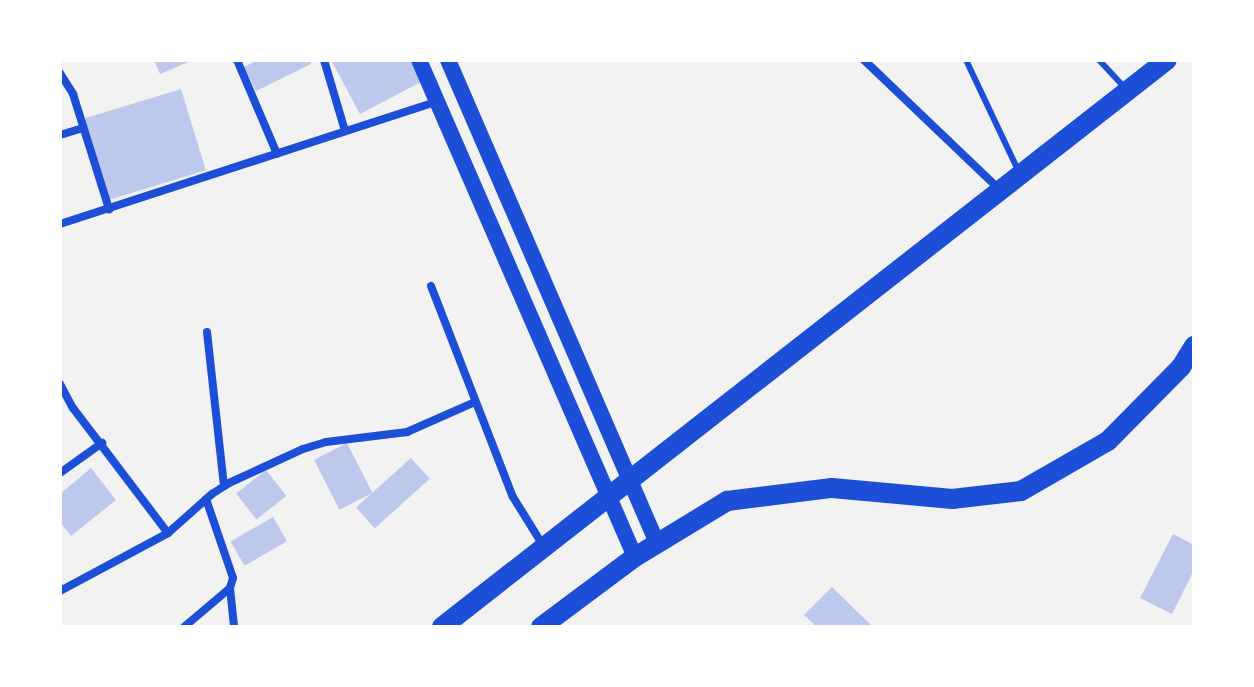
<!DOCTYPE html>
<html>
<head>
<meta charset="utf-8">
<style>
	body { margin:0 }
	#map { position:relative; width:1254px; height:687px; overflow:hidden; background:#f2f2f2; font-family:Roboto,sans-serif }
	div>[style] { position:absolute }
	.building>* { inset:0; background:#bdc9ec; transform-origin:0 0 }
	.service>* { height:6px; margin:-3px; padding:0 3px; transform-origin:3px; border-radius:3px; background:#1d4ed8 }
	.minor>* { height:8px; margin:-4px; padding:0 4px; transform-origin:4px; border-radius:4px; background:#1d4ed8 }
	.secondary>* { height:16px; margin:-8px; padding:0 8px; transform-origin:8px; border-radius:8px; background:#1d4ed8 }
	.primary>* { height:20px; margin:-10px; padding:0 10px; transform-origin:10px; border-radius:10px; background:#1d4ed8 }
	span { translate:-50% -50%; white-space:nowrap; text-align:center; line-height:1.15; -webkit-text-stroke:6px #fff; paint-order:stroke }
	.frame { position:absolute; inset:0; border:62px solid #fff; pointer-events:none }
</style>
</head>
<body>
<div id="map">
	<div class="building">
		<div style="clip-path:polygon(154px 60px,193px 60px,160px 74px)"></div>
		<div style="clip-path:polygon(258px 60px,310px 60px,311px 64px,256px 91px,244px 67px)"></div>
		<div style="clip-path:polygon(331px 60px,410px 60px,421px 82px,360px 114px)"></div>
		<div style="left:181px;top:89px;width:85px;height:102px;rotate:73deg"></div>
		<div style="left:347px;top:443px;width:56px;height:37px;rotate:63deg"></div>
		<div style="left:411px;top:458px;width:28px;height:74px;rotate:48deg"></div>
		<div style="clip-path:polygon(91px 468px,116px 500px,71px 536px,60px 522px,60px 494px)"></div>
		<div style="left:266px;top:470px;width:33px;height:38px;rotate:52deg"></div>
		<div style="left:273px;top:517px;width:28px;height:49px;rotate:60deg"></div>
		<div style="clip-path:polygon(1173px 534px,1194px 545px,1194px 570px,1172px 614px,1140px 598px)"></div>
		<div style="clip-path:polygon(832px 587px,873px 627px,817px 627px,804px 615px)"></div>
	</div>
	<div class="service">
		<div style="left:966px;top:60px;width:124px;rotate:64.7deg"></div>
		<div style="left:1099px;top:60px;width:40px;rotate:47deg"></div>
	</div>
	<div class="minor">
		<div style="left:237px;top:60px;width:102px;rotate:66.9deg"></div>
		<div style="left:324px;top:60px;width:74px;rotate:73.5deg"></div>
		<div style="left:864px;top:60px;width:188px;rotate:43.7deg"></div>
		<div style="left:60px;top:73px;width:25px;rotate:58deg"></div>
		<div style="left:73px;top:94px;width:121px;rotate:72.6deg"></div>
		<div style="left:60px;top:135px;width:24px;rotate:-17deg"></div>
		<div style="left:60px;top:224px;width:394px;rotate:-18deg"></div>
		<div style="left:431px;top:286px;width:226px;rotate:68.8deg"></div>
		<div style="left:513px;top:497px;width:59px;rotate:58.2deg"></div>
		<div style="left:207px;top:332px;width:155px;rotate:83.7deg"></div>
		<div style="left:60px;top:384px;width:27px;rotate:62deg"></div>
		<div style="left:73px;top:408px;width:157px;rotate:52.8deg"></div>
		<div style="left:60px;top:473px;width:52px;rotate:-35.5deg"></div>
		<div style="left:206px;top:499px;width:83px;rotate:71.1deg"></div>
		<div style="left:233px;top:578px;width:10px;rotate:107deg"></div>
		<div style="left:230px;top:588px;width:39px;rotate:84deg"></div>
		<div style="left:60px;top:591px;width:123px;rotate:-28.2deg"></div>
		<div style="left:168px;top:533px;width:59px;rotate:-41.6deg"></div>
		<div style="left:212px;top:494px;width:20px;rotate:-33deg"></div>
		<div style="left:229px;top:483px;width:81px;rotate:-24.7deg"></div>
		<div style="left:303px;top:449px;width:24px;rotate:-17deg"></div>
		<div style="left:326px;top:442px;width:82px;rotate:-7deg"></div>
		<div style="left:407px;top:432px;width:74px;rotate:-23.8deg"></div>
		<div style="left:184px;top:627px;width:60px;rotate:-40.3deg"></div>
	</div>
	<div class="secondary">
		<div style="left:419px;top:60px;width:542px;rotate:66.51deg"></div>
		<div style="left:448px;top:60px;width:526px;rotate:66.6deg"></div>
	</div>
	<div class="primary">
		<div style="left:442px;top:627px;width:920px;rotate:-38.03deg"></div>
		<div style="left:541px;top:627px;width:117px;rotate:-36.7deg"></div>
		<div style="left:635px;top:557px;width:108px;rotate:-31.3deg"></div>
		<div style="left:727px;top:501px;width:106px;rotate:-7.1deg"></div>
		<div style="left:832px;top:488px;width:121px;rotate:5.2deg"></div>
		<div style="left:952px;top:499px;width:69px;rotate:-6.6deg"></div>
		<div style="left:1021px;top:491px;width:100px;rotate:-29.9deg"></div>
		<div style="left:1108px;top:441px;width:104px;rotate:-45.4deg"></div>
		<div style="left:1181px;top:367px;width:25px;rotate:-58deg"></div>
	</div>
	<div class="frame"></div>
</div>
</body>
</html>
